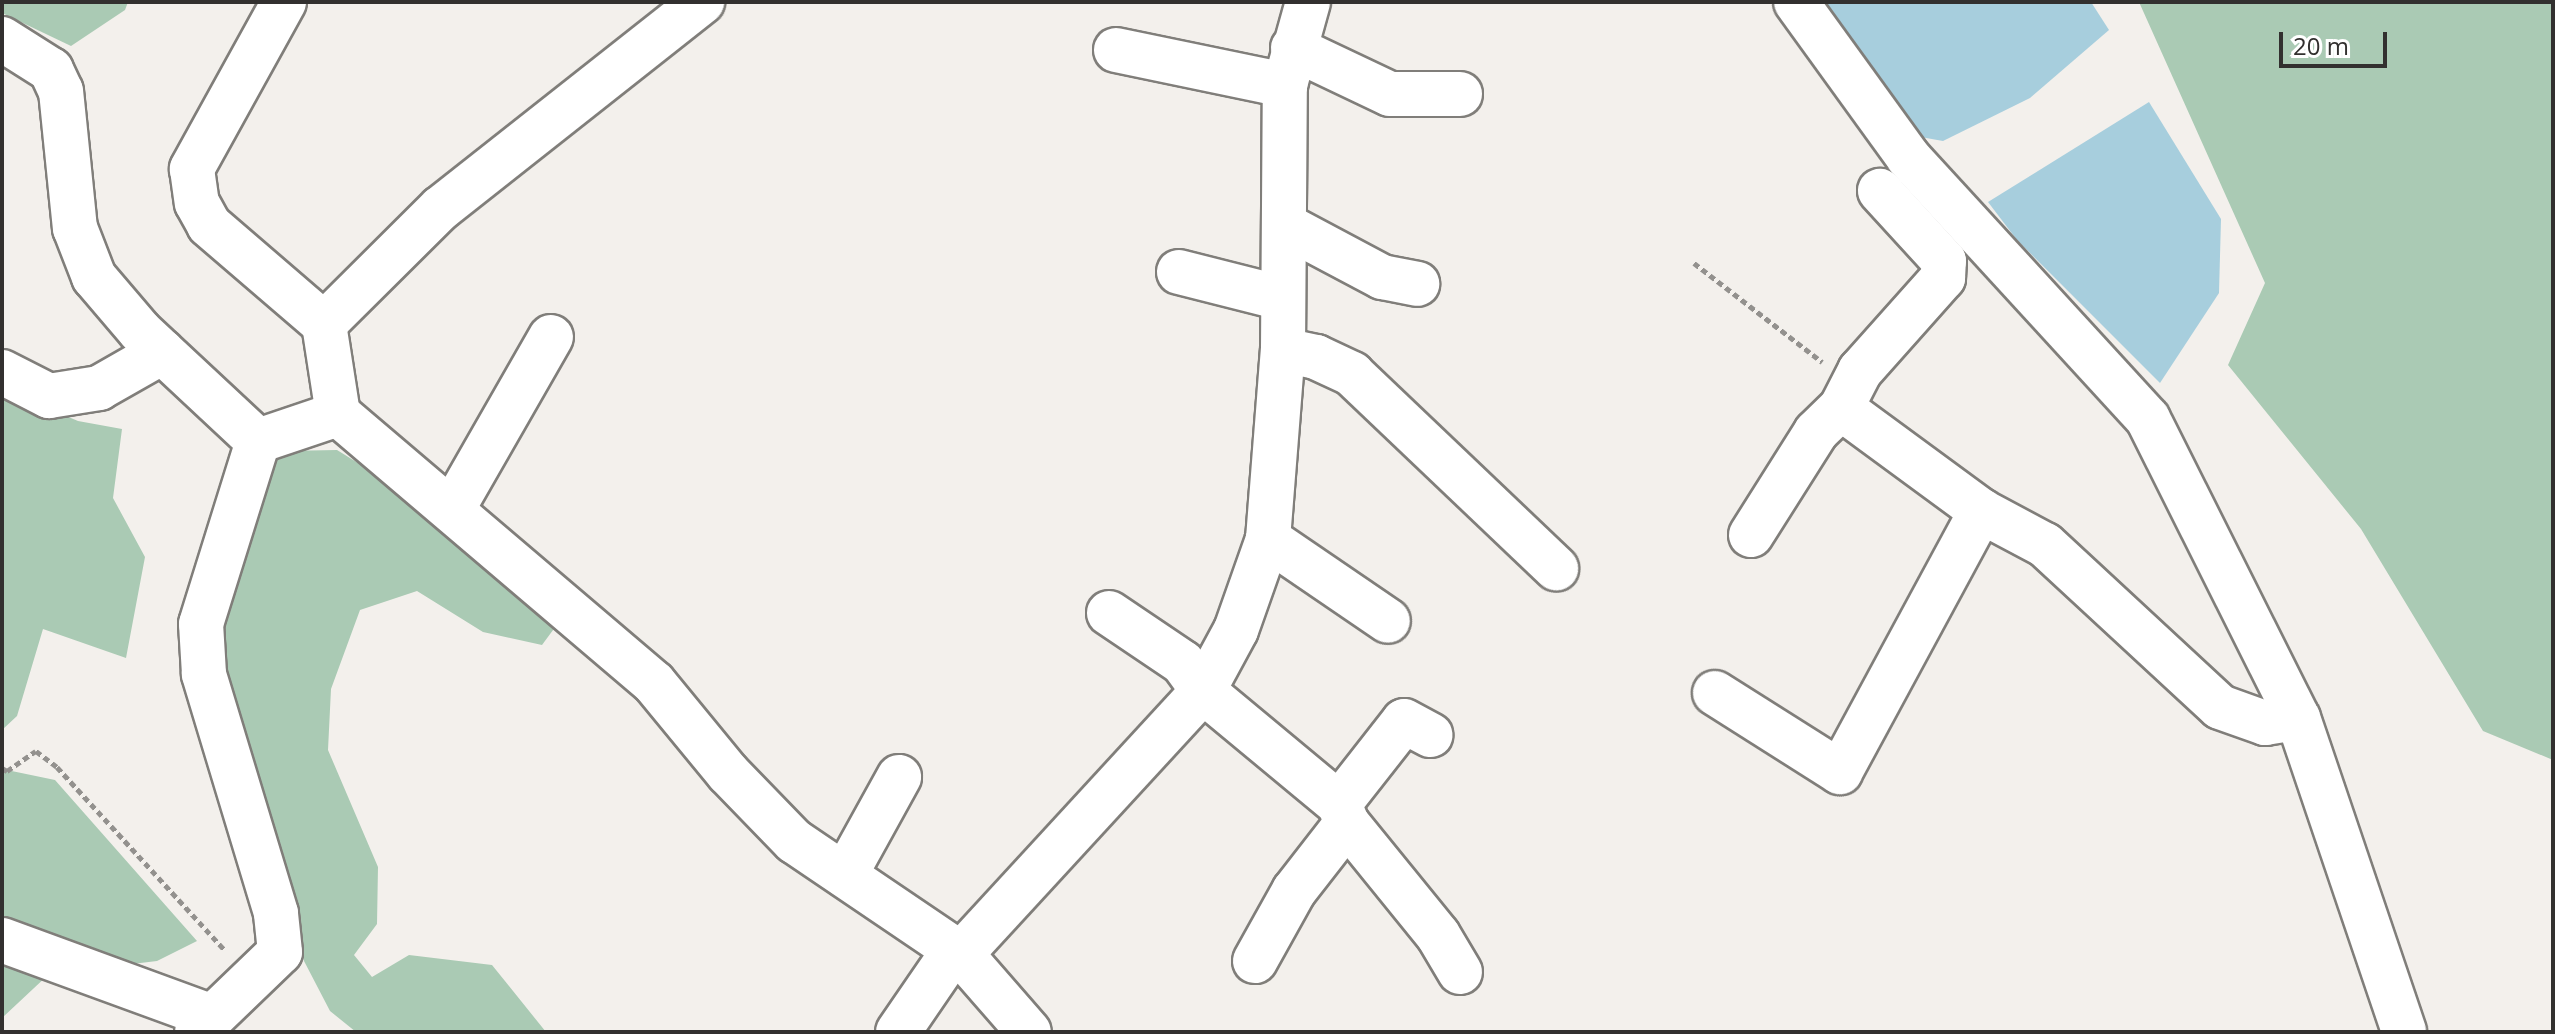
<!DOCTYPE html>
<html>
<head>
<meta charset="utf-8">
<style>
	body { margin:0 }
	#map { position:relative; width:2555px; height:1034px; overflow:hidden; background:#f3f0ec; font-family:"Open Sans",sans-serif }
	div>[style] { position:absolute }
	.forest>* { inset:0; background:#aacab4 }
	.water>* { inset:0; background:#a7cedd }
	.path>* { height:5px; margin-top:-2.5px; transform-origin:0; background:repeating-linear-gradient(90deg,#93918e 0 6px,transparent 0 10px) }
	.roads { filter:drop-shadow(2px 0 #807e7a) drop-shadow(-2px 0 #807e7a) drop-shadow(0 2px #807e7a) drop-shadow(0 -2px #807e7a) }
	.minor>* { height:44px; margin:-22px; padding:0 22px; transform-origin:22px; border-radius:22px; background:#fff }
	span { translate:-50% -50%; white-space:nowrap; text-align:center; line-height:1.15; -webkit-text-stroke:6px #fff; paint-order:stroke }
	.frame { position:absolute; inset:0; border:4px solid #32302f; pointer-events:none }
	.scale { position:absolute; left:2279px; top:32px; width:108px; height:36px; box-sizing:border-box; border:4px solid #32302f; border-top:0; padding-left:10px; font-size:24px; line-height:28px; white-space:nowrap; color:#32302f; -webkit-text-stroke:6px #fff; paint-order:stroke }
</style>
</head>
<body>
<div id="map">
	<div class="forest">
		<div style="clip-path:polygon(2px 2px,128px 2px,125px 10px,71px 46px,2px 13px)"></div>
		<div style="clip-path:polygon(2139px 2px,2553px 2px,2553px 760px,2483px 731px,2361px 529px,2228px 365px,2265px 283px)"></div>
		<div style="clip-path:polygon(2px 389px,78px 421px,122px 429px,113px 498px,145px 557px,126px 658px,43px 629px,17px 716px,2px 730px)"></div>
		<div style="clip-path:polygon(337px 450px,392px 484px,556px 626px,542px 645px,483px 632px,417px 591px,360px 610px,331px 689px,328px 750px,378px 867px,377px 924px,354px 955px,372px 977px,409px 955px,492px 965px,546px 1032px,356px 1032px,330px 1011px,304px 961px,265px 798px,217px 638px,260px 485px,282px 451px)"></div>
		<div style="clip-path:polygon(2px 769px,55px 780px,197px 941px,157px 961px,49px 974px,2px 1018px)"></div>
	</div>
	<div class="water">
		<div style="clip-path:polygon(1809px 2px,2091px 2px,2109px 30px,2030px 98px,1943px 141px,1915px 136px)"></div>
		<div style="clip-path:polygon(2149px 102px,2221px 219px,2219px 293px,2160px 383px,2017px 240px,1988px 202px)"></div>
	</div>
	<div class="path">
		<div style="left:1694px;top:263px;width:162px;rotate:37.7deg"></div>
		<div style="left:2px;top:768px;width:6px;rotate:31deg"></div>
		<div style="left:7px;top:771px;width:35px;rotate:-35deg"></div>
		<div style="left:36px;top:751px;width:26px;rotate:37deg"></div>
		<div style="left:57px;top:767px;width:247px;rotate:47.5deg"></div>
	</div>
	<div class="roads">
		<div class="minor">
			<div style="left:284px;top:2px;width:191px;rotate:118.9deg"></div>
			<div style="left:192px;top:169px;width:34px;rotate:82deg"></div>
			<div style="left:197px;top:203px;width:25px;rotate:61deg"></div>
			<div style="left:209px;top:225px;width:152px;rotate:40.7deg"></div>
			<div style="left:324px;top:324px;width:91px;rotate:81.2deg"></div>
			<div style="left:338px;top:414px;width:415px;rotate:40.4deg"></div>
			<div style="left:654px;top:683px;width:117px;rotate:50.6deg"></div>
			<div style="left:728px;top:773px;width:95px;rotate:45.9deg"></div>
			<div style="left:794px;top:841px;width:202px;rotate:34.1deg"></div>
			<div style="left:961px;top:954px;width:103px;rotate:48.9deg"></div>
			<div style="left:1796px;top:2px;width:191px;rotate:54.1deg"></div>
			<div style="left:1908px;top:157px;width:355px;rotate:47.5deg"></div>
			<div style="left:2148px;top:419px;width:335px;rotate:63.4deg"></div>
			<div style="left:2298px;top:718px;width:331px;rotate:71.3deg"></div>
			<div style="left:2px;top:39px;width:58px;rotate:32.3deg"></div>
			<div style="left:51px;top:70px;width:23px;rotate:65deg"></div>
			<div style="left:61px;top:91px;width:138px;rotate:84.2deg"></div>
			<div style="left:75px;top:228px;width:53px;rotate:68.8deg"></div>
			<div style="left:94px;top:277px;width:71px;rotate:49.6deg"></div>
			<div style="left:140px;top:331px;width:161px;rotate:43deg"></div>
			<div style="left:1293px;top:48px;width:107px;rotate:25.4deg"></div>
			<div style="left:1390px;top:94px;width:70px"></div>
			<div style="left:1116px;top:50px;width:173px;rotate:11.7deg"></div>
			<div style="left:1286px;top:226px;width:109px;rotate:28deg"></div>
			<div style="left:1382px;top:277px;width:36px;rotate:11deg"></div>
			<div style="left:1179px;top:272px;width:106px;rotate:14.2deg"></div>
			<div style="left:324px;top:324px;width:165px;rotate:-44.8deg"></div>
			<div style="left:441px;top:208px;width:333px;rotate:-38.3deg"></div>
			<div style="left:1283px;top:350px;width:34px;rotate:12deg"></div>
			<div style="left:1316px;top:357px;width:40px;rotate:25deg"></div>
			<div style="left:1352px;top:374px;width:282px;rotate:43.6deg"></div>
			<div style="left:2px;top:372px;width:53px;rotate:27.1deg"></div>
			<div style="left:49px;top:396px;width:51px;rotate:-9.1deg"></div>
			<div style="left:99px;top:388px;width:73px;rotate:-29.7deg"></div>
			<div style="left:1841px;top:408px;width:174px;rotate:36.3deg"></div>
			<div style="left:1981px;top:511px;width:72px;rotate:28deg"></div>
			<div style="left:2045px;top:545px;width:238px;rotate:42.8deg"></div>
			<div style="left:2220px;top:707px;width:48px;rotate:19.6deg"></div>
			<div style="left:2265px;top:723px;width:33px;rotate:-9deg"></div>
			<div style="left:453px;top:508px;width:197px;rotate:-60.2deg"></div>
			<div style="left:1751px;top:535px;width:122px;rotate:-57.7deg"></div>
			<div style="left:1816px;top:432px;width:35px;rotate:-44deg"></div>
			<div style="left:1841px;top:408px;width:42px;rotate:-62.8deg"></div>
			<div style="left:1860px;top:371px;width:125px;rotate:-48.3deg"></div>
			<div style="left:1943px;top:278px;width:17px;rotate:-87deg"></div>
			<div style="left:1944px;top:261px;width:95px;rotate:-132.4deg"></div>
			<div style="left:1268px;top:539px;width:145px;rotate:34.3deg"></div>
			<div style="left:1109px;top:613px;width:89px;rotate:34deg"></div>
			<div style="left:1183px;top:663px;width:34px;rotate:54deg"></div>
			<div style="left:1203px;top:691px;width:177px;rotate:39.7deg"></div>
			<div style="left:1339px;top:804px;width:21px;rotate:67deg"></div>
			<div style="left:1347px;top:823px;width:144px;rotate:50.9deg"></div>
			<div style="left:1438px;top:935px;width:43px;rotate:59.3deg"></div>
			<div style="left:1715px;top:693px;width:148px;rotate:32.3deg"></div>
			<div style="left:1840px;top:772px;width:297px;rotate:-61.6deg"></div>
			<div style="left:1339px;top:804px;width:105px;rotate:-51.9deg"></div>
			<div style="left:1404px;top:721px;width:30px;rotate:28deg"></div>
			<div style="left:845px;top:875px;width:112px;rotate:-61.1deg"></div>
			<div style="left:2px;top:940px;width:221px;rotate:20.1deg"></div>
			<div style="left:1255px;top:961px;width:80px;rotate:-60.9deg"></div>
			<div style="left:1294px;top:891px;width:86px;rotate:-52.1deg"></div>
			<div style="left:197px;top:1032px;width:115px;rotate:-43.9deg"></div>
			<div style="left:280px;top:952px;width:39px;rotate:-96deg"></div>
			<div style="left:276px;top:913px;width:250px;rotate:-106.8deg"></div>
			<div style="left:204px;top:674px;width:50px;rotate:-93.4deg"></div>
			<div style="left:201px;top:624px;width:192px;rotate:-72.7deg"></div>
			<div style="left:258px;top:441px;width:84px;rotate:-18.6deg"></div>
			<div style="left:898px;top:1032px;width:85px;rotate:-55.6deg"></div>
			<div style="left:946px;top:962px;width:17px;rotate:-28deg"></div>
			<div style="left:961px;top:954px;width:357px;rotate:-47.4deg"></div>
			<div style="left:1203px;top:691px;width:69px;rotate:-61.6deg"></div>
			<div style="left:1236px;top:630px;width:96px;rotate:-70.6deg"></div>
			<div style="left:1268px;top:539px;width:190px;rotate:-85.5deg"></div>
			<div style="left:1283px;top:350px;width:265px;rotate:-89.6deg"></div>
			<div style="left:1285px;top:85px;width:86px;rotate:-74.5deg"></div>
		</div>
	</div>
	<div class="frame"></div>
	<div class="scale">20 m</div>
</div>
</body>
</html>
